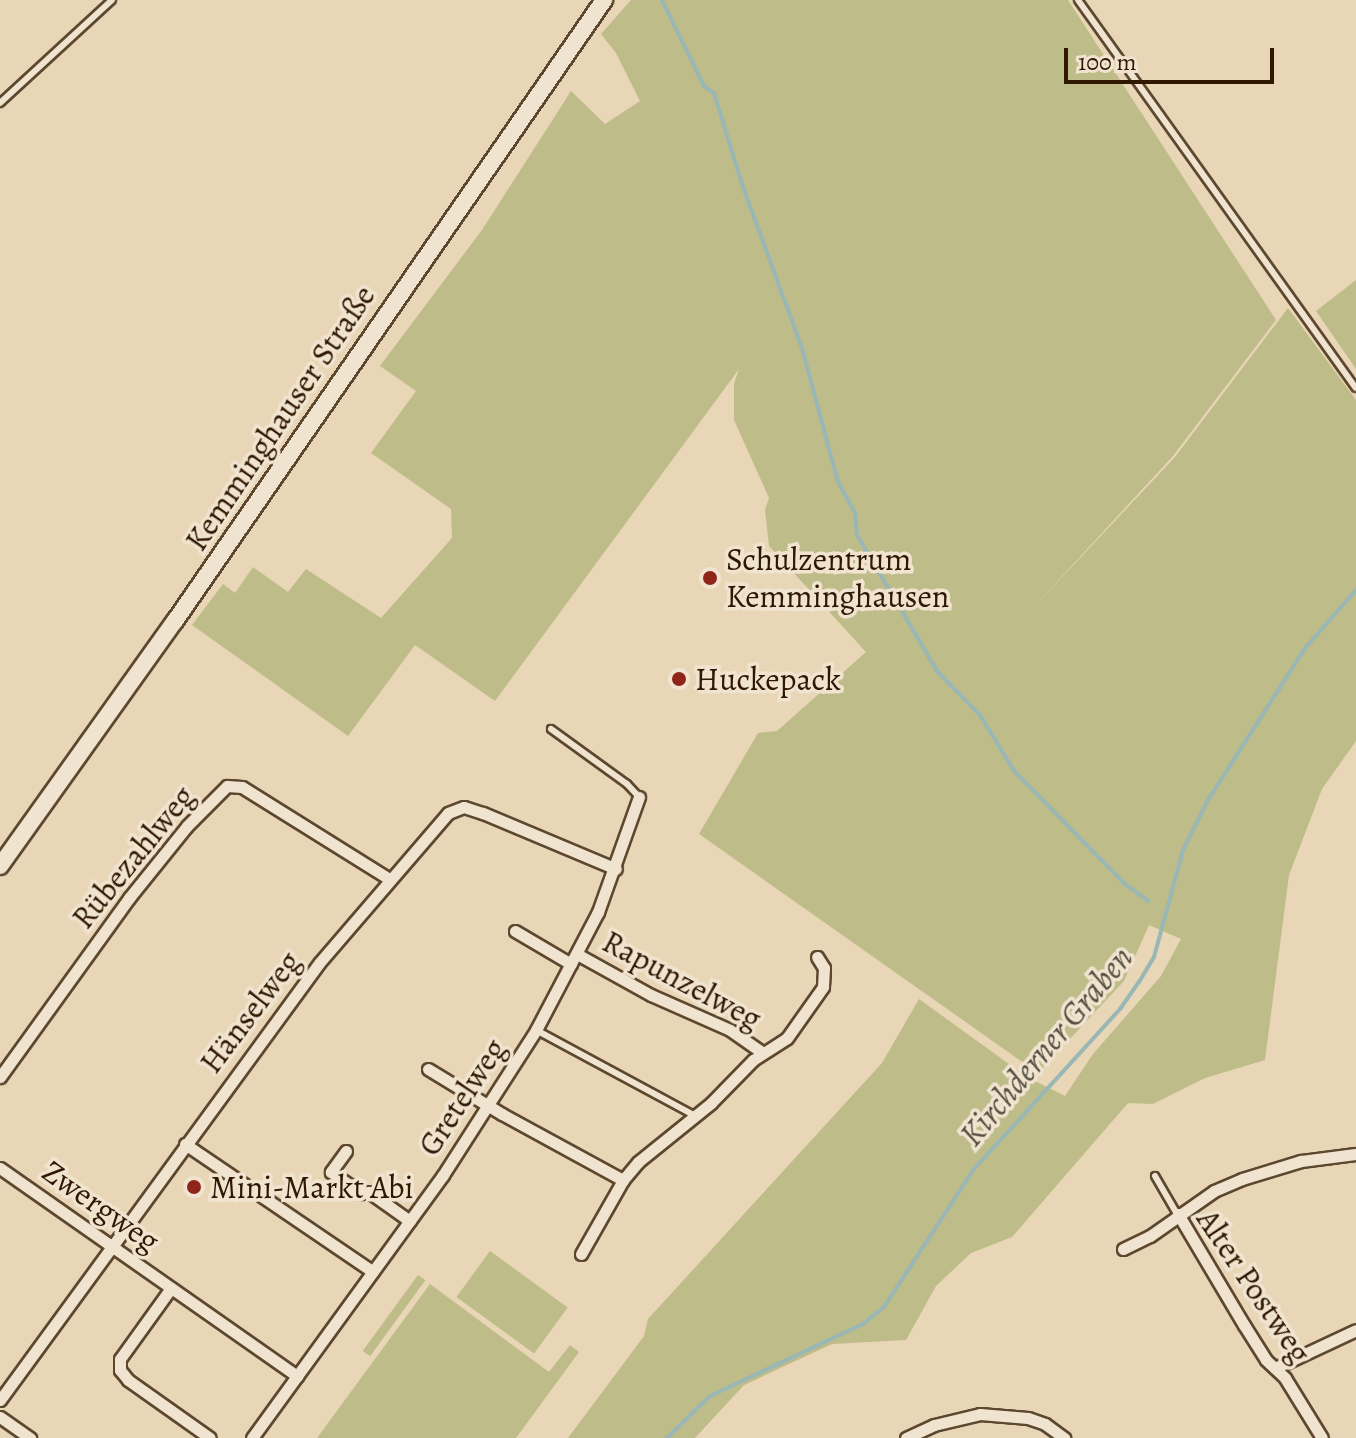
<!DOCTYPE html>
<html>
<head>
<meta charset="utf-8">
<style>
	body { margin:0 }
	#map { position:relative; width:1356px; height:1438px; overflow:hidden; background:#e8d6b6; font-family:Alegreya,serif }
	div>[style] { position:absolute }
	.green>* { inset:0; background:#bebc88; transform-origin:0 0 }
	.stream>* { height:4px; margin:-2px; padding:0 2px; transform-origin:2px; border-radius:2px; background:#99b7b5 }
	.roads { filter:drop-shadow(2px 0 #5d472e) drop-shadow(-2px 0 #5d472e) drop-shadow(0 2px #5d472e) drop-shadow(0 -2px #5d472e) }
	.lane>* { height:6px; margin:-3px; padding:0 3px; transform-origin:3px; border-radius:3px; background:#f0e4d0 }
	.street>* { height:11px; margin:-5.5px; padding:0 5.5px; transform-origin:5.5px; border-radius:5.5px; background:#f0e4d0 }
	.secondary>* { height:16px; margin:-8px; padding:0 8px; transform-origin:8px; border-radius:8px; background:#f0e4d0 }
	.dots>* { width:22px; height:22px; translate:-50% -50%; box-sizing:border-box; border:4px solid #f0e4d0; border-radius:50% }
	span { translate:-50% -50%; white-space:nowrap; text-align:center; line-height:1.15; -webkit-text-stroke:7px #f0e4d0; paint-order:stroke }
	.street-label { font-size:32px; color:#2f1700 }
	.poi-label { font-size:32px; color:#2f1700 }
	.left { translate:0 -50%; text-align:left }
	.water-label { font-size:34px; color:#544f3f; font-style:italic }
	.scale { position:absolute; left:1064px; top:48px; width:210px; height:36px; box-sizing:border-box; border:4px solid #2f1700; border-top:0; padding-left:10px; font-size:24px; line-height:28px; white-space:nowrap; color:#2f1700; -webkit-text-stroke:6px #f0e4d0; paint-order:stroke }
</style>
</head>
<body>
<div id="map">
	<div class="green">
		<div style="clip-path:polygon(631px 0,1068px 0,1276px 320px,1173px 456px,1032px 609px,1175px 457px,1288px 308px,1356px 400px,1356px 741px,1322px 789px,1289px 875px,1265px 1060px,1205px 1078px,1153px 1104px,1128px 1103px,1012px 1237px,971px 1253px,936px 1286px,906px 1340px,832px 1344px,744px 1385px,695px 1438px,568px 1438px,644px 1336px,648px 1319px,882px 1063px,919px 999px,1027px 1077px,1065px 1096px,1093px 1054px,1161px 976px,1181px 939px,1149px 925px,1124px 981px,1040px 1071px,1021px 1061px,699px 834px,758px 733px,777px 731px,866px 652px,769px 546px,765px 510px,769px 498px,734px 420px,734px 384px,739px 369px,495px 701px,415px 645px,348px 736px,192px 625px,223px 584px,235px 593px,253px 567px,288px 592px,306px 569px,381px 618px,452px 538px,451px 509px,371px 453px,416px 391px,380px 366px,482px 230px,571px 91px,605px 124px,640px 101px,616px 53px,601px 34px)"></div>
		<div style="clip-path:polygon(1356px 280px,1356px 369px,1316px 311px)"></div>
		<div style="left:490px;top:1251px;width:96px;height:57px;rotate:36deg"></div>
		<div style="left:418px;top:1275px;width:9px;height:94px;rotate:36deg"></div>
		<div style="clip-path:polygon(430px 1284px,549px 1372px,570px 1345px,579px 1352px,516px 1438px,317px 1438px)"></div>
	</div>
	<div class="stream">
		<div style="left:662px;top:0;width:96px;rotate:64deg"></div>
		<div style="left:704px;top:86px;width:12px;rotate:35deg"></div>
		<div style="left:714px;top:93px;width:98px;rotate:72.9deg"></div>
		<div style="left:743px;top:187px;width:171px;rotate:69.9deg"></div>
		<div style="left:802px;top:348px;width:139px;rotate:75deg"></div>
		<div style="left:838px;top:482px;width:35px;rotate:61deg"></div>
		<div style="left:855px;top:513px;width:22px;rotate:85deg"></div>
		<div style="left:857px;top:535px;width:158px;rotate:59.5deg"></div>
		<div style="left:937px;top:671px;width:62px;rotate:45.7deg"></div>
		<div style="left:980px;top:715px;width:66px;rotate:58.7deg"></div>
		<div style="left:1014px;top:771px;width:158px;rotate:45.5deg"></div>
		<div style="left:1125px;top:884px;width:29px;rotate:36deg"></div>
		<div style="left:667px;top:1438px;width:60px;rotate:-44.3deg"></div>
		<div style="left:710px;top:1396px;width:169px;rotate:-25.2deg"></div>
		<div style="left:863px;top:1324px;width:27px;rotate:-39deg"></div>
		<div style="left:884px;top:1307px;width:165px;rotate:-56.9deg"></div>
		<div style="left:974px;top:1169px;width:217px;rotate:-47.6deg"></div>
		<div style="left:1120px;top:1009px;width:33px;rotate:-55deg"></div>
		<div style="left:1139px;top:982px;width:29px;rotate:-59deg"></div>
		<div style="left:1154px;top:957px;width:111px;rotate:-74.8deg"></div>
		<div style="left:1183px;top:850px;width:56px;rotate:-63.4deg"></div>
		<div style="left:1208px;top:800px;width:182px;rotate:-57.4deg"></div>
		<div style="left:1306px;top:647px;width:76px;rotate:-48.7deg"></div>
	</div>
	<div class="roads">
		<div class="lane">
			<div style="left:1078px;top:0;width:477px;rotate:54.4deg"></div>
			<div style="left:0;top:103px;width:152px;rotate:-42.6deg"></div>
			<div style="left:551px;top:729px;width:94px;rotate:35.9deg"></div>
			<div style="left:627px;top:784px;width:18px;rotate:47deg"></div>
			<div style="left:536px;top:1030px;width:182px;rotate:28.3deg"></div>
			<div style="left:1155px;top:1176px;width:44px;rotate:59.9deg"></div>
		</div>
		<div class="street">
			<div style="left:515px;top:931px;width:65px;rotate:30.5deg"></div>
			<div style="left:577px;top:954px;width:85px;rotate:29deg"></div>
			<div style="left:651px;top:995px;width:86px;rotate:23.9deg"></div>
			<div style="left:730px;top:1030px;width:40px;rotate:34.9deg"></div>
			<div style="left:428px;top:1069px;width:87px;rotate:31.3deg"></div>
			<div style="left:502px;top:1114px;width:138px;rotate:28.6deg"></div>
			<div style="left:0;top:1077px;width:221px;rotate:-54.2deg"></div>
			<div style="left:129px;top:898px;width:92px;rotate:-51.1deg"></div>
			<div style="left:187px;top:826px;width:57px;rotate:-45deg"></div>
			<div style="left:227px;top:786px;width:15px;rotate:4deg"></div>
			<div style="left:242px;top:787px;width:173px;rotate:32deg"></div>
			<div style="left:185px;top:1144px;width:227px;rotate:34.2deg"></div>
			<div style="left:346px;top:1151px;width:26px;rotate:126deg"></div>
			<div style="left:331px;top:1172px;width:37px;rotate:35deg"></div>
			<div style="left:361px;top:1193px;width:8px;rotate:-7deg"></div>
			<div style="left:369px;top:1192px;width:50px;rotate:35.3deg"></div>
			<div style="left:0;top:1168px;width:363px;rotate:35deg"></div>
			<div style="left:1178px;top:1214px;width:129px;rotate:59.3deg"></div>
			<div style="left:1244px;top:1325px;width:41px;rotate:57.8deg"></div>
			<div style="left:1266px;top:1360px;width:26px;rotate:43deg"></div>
			<div style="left:1285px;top:1378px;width:70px;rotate:58.3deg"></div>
			<div style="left:1123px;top:1249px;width:30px;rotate:-26deg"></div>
			<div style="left:1150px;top:1236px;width:78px;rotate:-35.1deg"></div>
			<div style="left:1214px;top:1191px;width:30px;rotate:-23deg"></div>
			<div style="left:1242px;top:1179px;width:62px;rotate:-17deg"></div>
			<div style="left:1301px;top:1161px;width:55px;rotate:-7.3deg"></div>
			<div style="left:581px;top:1254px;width:85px;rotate:-60.4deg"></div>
			<div style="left:623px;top:1180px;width:23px;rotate:-50deg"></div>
			<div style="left:638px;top:1162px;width:94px;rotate:-38.9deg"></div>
			<div style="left:711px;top:1103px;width:60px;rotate:-45.7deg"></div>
			<div style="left:753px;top:1060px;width:40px;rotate:-32.9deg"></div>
			<div style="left:787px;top:1038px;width:62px;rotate:-54.8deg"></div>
			<div style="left:823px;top:987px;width:19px;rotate:-87deg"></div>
			<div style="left:824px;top:968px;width:13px;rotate:-122deg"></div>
			<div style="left:171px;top:1288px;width:87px;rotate:125.7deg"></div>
			<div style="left:120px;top:1359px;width:11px;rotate:90deg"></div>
			<div style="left:120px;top:1370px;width:13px;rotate:51deg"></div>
			<div style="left:128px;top:1380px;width:100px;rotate:35.3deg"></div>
			<div style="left:1275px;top:1368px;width:89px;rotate:-25.1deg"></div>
			<div style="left:0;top:1400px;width:542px;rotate:-53.85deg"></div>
			<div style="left:320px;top:962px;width:196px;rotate:-49.3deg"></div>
			<div style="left:448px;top:813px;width:17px;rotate:-21deg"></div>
			<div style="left:464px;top:807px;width:20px;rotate:18deg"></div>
			<div style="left:483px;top:813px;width:144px;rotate:22.8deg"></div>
			<div style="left:0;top:1417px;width:37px;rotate:35deg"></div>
			<div style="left:252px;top:1438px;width:325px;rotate:-54deg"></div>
			<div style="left:443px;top:1175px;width:172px;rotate:-57.3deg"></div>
			<div style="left:536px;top:1030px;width:133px;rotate:-62.3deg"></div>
			<div style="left:598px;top:912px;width:122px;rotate:-70.4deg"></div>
			<div style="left:906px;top:1438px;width:31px;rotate:-25deg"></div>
			<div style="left:934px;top:1425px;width:47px;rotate:-13.4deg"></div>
			<div style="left:980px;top:1414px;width:48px;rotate:4.8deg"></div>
			<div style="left:1028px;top:1418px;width:18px;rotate:19deg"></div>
			<div style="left:1045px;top:1424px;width:24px;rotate:36deg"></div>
		</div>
		<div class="secondary">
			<div style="left:0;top:866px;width:301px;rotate:-54.5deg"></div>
			<div style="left:175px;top:621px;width:755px;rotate:-55.36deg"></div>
		</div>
	</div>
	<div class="dots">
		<div style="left:710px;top:578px;background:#8f2418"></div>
		<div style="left:679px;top:679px;background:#8f2418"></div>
		<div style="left:194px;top:1187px;background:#8f2418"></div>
	</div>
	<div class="street-label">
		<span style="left:280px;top:418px;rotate:-56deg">Kemminghauser Straße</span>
		<span style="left:133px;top:857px;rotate:-51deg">Rübezahlweg</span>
		<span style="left:682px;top:980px;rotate:28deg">Rapunzelweg</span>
		<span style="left:250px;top:1012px;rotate:-53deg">Hänselweg</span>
		<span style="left:462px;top:1097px;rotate:-57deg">Gretelweg</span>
		<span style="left:101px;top:1206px;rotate:35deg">Zwergweg</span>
		<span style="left:1254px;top:1286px;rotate:56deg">Alter Postweg</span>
	</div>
	<div class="poi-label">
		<span class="left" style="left:726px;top:578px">Schulzentrum<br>Kemminghausen</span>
		<span class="left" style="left:695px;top:679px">Huckepack</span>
		<span class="left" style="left:210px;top:1187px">Mini-Markt Abi</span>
	</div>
	<div class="water-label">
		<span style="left:1046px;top:1046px;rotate:-50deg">Kirchderner Graben</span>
	</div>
	<div class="scale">100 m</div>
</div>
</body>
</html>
